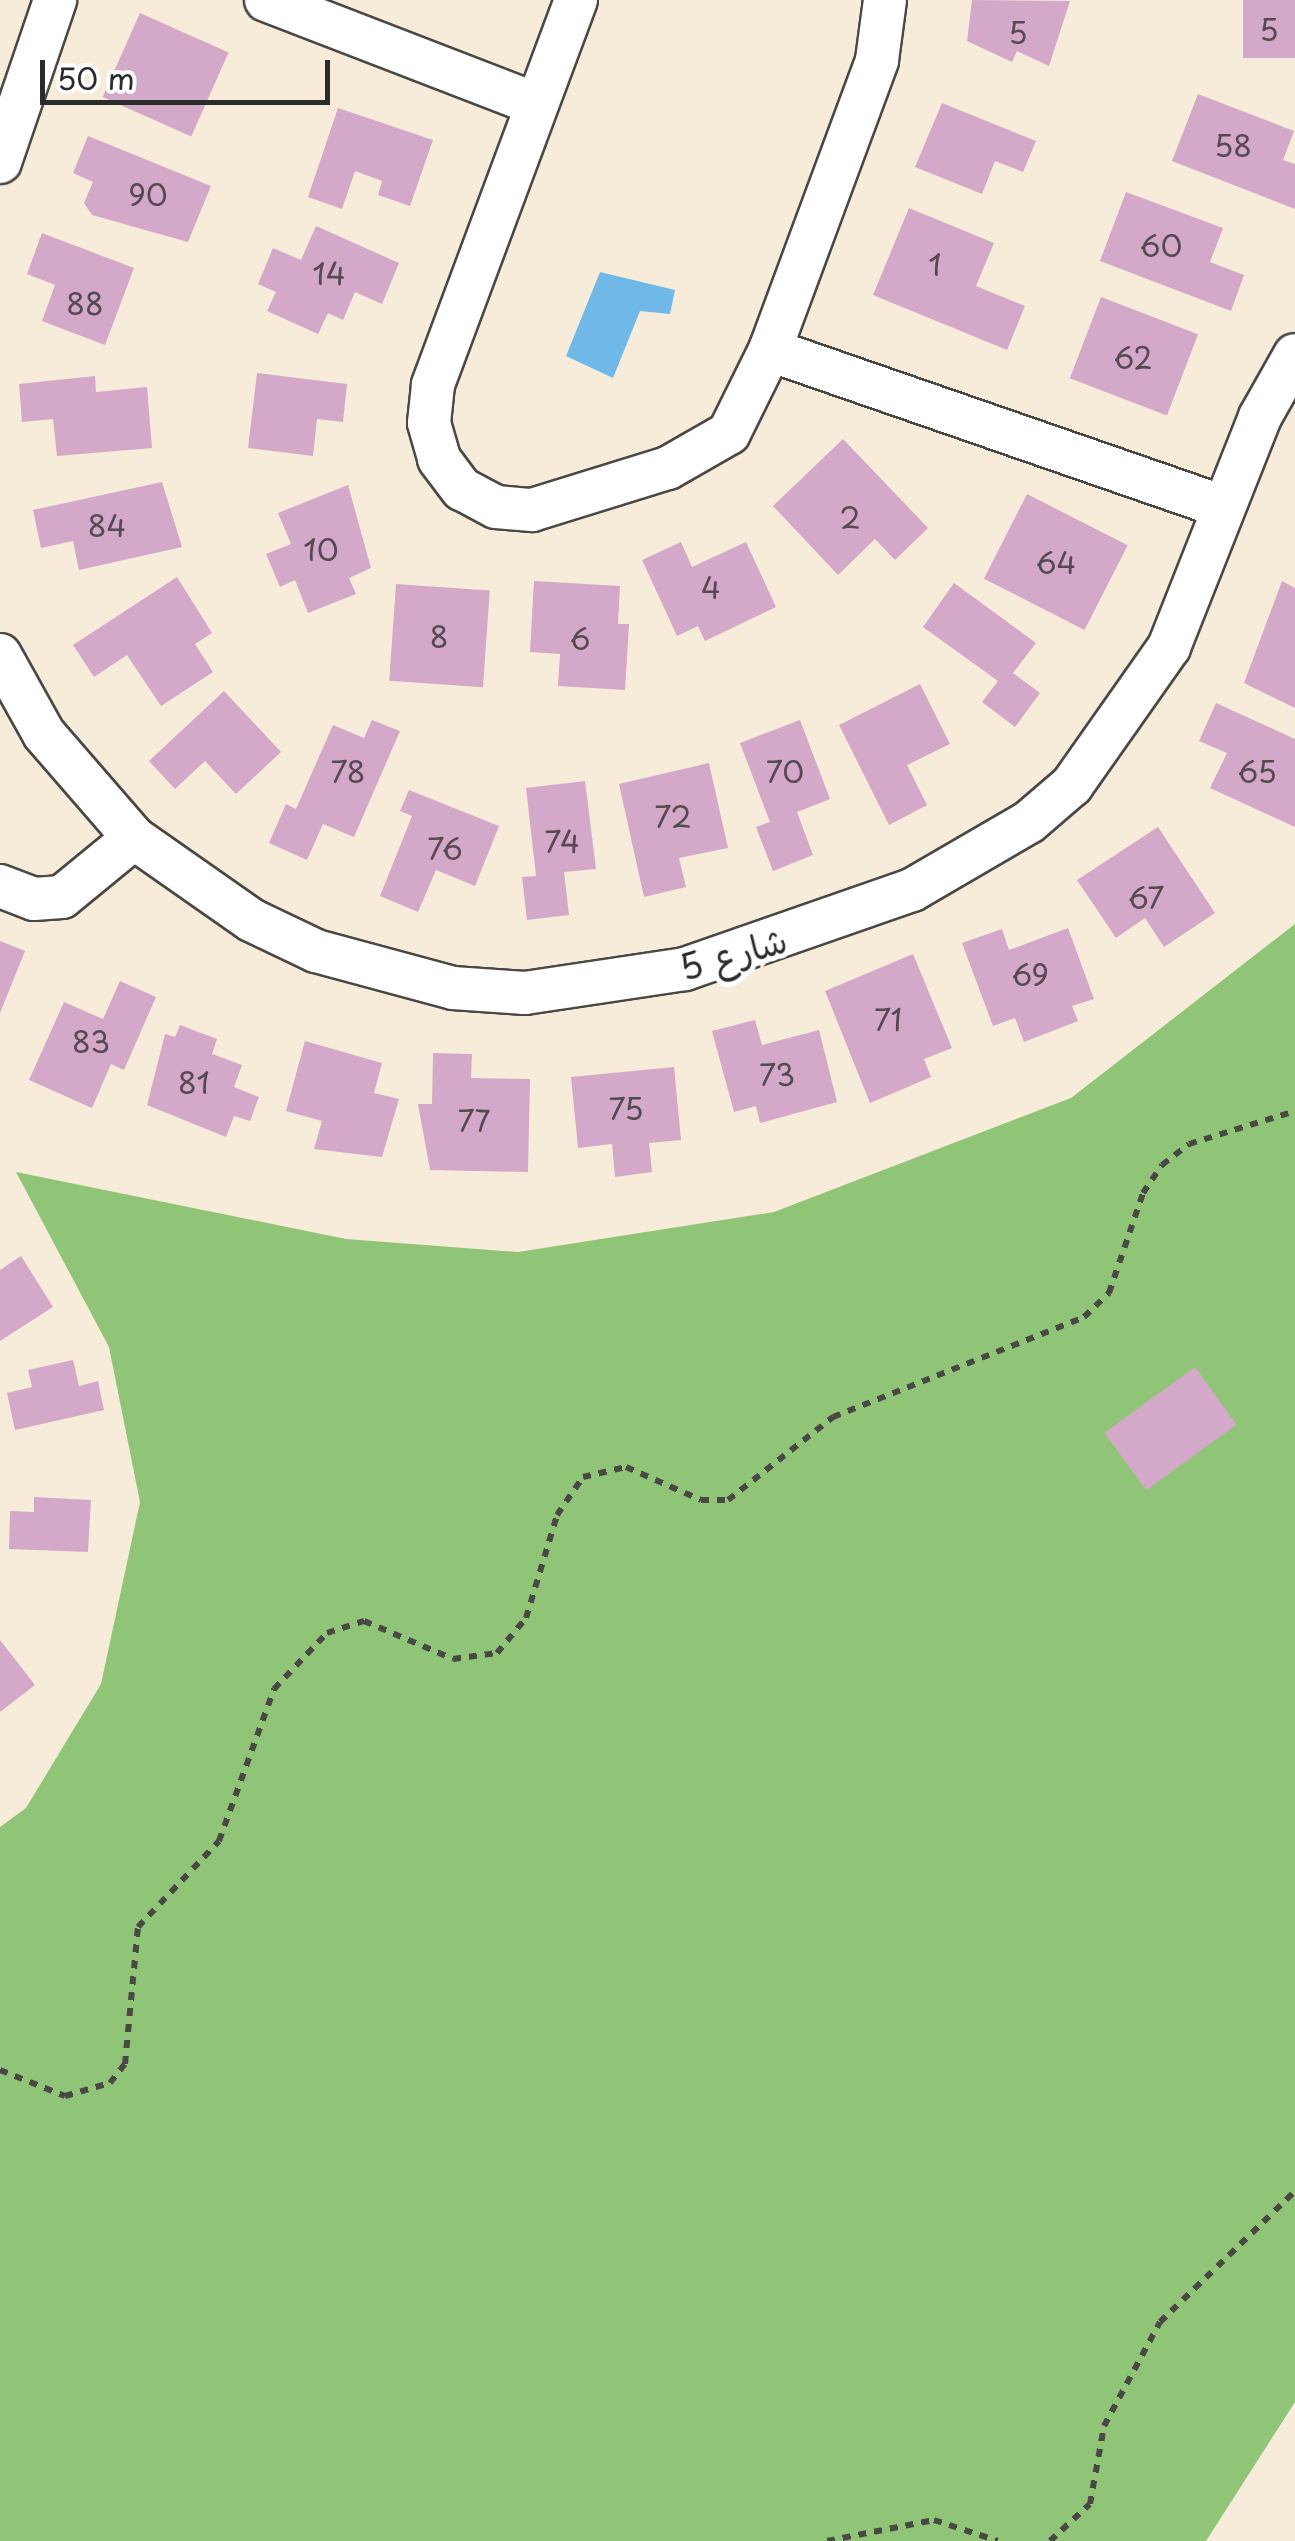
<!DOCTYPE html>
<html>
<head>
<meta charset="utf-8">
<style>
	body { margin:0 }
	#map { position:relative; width:1295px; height:2541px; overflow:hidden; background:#f7ecda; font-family:"Playpen Sans","Playpen Sans Arabic",sans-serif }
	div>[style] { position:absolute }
	.green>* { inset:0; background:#90c476 }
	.water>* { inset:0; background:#6fb9e8 }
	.building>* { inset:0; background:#d3a8c8; transform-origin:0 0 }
	.path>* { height:6px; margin-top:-3px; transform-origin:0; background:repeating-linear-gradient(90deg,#4a4845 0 8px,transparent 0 16px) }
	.roads { filter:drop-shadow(2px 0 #4a4845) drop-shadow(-2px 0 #4a4845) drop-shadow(0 2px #4a4845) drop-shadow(0 -2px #4a4845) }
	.minor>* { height:42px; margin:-21px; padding:0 21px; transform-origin:21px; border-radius:21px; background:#fff }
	span { translate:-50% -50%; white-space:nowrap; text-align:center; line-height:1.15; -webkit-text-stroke:10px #fff; paint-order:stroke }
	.number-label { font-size:30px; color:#554a52 }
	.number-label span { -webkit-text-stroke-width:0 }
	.street-label { font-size:35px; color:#2b2b2b }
	.scale { position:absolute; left:40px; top:60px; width:290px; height:45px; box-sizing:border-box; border:5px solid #2b2b2b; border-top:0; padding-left:12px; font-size:30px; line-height:35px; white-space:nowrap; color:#2b2b2b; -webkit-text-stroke:8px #fff; paint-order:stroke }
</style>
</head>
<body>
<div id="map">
	<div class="green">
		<div style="clip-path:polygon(1295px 924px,1295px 2402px,1206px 2541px,0 2541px,0 1827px,26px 1808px,101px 1684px,140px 1502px,109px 1347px,16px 1172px,0 1160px,16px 1172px,346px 1239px,518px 1252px,774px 1212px,1071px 1098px)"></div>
	</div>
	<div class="water">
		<div style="clip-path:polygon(600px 272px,675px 290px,670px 314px,640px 311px,613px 378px,566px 356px)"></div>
	</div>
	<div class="building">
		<div style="clip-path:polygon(972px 0,1070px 1px,1049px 66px,1017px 51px,1012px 62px,967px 41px)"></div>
		<div style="left:1243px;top:0;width:52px;height:58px"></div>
		<div style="left:140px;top:13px;width:97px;height:92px;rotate:24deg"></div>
		<div style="clip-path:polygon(1198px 94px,1294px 131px,1283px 160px,1295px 164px,1295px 209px,1172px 161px)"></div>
		<div style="clip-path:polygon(942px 103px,1036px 141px,1023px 172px,995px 161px,982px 194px,915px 167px)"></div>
		<div style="clip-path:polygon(338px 108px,433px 140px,410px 206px,378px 195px,382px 181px,355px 171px,342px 209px,308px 197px)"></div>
		<div style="clip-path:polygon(88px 136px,211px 186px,188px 242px,92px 215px,84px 203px,93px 182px,73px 173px)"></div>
		<div style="clip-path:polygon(1126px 192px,1223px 228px,1210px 262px,1244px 275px,1231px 311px,1100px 261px)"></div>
		<div style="clip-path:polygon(909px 208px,994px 243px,976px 286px,1025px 306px,1007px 350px,873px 295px)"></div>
		<div style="clip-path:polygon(316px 226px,399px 263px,382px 304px,355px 292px,343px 320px,328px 313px,318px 334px,267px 311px,276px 292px,258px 284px,273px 248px,301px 260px)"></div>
		<div style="clip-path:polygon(42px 233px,134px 268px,105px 345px,42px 321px,55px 285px,27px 274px)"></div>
		<div style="left:1101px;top:297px;width:104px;height:87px;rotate:21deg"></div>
		<div style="clip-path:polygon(257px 373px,347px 384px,343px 422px,317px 419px,313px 456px,248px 448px)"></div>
		<div style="clip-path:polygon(95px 376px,96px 392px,147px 387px,152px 448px,57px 456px,53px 419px,22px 422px,19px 384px)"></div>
		<div style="clip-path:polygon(843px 439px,928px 528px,895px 560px,875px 539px,838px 575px,773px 506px)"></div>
		<div style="clip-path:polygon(162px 482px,182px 547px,79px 570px,73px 541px,41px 548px,33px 510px)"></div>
		<div style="clip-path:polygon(348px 485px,371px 568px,349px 578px,356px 594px,308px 613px,295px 580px,280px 587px,266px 554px,291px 544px,278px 513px)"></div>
		<div style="left:1027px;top:494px;width:113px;height:95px;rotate:27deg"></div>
		<div style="clip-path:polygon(681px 542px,692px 567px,746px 542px,776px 607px,705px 641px,698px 626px,677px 636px,642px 560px)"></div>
		<div style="clip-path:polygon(177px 577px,212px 633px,195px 644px,213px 672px,161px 706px,127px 655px,94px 677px,73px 645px)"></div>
		<div style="clip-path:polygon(534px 581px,620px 586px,618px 624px,629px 624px,625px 690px,558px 686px,560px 654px,530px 652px)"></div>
		<div style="clip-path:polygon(1282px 581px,1295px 588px,1295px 708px,1244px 683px)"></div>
		<div style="clip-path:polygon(954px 583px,1036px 643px,1013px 673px,1040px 693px,1015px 727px,982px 702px,998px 681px,923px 627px)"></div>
		<div style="left:396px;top:584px;width:94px;height:97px;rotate:4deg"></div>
		<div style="clip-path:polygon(920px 684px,950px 744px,907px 765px,927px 805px,889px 825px,839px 725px)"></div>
		<div style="clip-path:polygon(224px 691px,281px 752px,236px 794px,205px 761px,175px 789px,149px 761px)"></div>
		<div style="clip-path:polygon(1216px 703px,1295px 739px,1295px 827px,1210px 788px,1227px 753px,1199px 741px)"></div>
		<div style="clip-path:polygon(372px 720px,400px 731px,354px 837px,323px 824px,307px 860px,269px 843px,286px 804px,296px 809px,333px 725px,364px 738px)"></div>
		<div style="clip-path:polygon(800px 720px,830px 799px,797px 812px,813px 855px,773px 871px,756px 827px,770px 822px,740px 743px)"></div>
		<div style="clip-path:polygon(709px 763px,728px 848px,679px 858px,686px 887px,644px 897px,619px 784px)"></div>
		<div style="clip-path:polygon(585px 781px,596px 869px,564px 872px,569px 915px,527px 920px,522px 877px,536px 876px,526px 788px)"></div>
		<div style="clip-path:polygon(409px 790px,499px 826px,475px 886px,436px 870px,418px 912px,380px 896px,412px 816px,400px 811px)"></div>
		<div style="clip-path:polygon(1158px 827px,1215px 913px,1164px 947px,1145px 918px,1116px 938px,1077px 880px)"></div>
		<div style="clip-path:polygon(1068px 928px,1094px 999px,1072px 1006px,1078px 1021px,1024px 1042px,1015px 1018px,993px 1026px,962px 943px,1002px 929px,1009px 950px)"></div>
		<div style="clip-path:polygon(0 941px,25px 951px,0 1013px)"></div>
		<div style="clip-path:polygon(913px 954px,952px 1048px,924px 1059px,931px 1077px,870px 1103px,825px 991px)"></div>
		<div style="clip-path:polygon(120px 981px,156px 997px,124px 1070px,111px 1064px,92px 1108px,29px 1080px,64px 1002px,103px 1019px)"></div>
		<div style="clip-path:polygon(755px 1020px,762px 1045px,819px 1030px,837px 1102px,760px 1123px,756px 1106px,734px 1112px,712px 1031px)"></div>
		<div style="clip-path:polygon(180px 1025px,217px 1039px,212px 1054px,242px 1065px,234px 1087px,259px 1097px,250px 1121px,234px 1116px,226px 1137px,147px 1105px,165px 1034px,175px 1037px)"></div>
		<div style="clip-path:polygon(305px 1041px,382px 1063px,374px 1093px,399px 1099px,382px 1157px,314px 1149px,322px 1121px,286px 1111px)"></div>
		<div style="clip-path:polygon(433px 1053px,472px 1054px,471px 1078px,530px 1079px,528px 1172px,430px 1170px,418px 1104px,432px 1104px)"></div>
		<div style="clip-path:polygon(674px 1067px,681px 1140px,649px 1143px,652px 1172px,615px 1177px,612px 1144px,578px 1148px,571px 1077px)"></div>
		<div style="clip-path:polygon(21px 1256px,53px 1307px,0 1341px,0 1270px)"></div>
		<div style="clip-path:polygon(73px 1360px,79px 1386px,98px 1381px,104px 1410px,15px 1430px,7px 1393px,32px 1387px,28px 1370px)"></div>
		<div style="left:1195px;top:1367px;width:71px;height:112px;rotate:54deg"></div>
		<div style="clip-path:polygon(34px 1497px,91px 1500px,88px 1552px,9px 1549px,10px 1511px,34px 1512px)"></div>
		<div style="clip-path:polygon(0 1640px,35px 1685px,0 1712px)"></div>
	</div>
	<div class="path">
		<div style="left:0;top:2070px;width:70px;rotate:21.8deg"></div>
		<div style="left:65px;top:2096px;width:47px;rotate:-16.1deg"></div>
		<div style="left:110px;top:2083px;width:24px;rotate:-52deg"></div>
		<div style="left:125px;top:2064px;width:138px;rotate:-84.6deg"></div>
		<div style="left:138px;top:1927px;width:118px;rotate:-46.7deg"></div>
		<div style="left:219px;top:1841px;width:162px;rotate:-70.1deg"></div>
		<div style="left:274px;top:1689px;width:77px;rotate:-46.6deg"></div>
		<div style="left:327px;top:1633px;width:39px;rotate:-18deg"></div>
		<div style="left:364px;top:1621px;width:97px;rotate:23.1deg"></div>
		<div style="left:453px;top:1659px;width:44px;rotate:-7.8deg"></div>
		<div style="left:497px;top:1653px;width:45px;rotate:-50.4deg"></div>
		<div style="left:526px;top:1618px;width:108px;rotate:-73.2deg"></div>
		<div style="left:557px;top:1515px;width:46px;rotate:-55.6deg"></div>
		<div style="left:583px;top:1477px;width:44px;rotate:-13.1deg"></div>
		<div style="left:626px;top:1467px;width:82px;rotate:23.7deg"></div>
		<div style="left:701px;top:1500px;width:27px"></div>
		<div style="left:728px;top:1500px;width:134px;rotate:-38.3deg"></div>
		<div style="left:833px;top:1417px;width:270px;rotate:-21.7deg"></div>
		<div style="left:1084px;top:1317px;width:35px;rotate:-44deg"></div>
		<div style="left:1109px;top:1293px;width:106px;rotate:-71.2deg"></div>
		<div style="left:1143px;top:1193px;width:34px;rotate:-56deg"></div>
		<div style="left:1162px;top:1165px;width:34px;rotate:-38deg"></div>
		<div style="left:1189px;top:1144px;width:111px;rotate:-17.3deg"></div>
		<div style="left:827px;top:2541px;width:109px;rotate:-11.1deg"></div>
		<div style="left:934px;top:2520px;width:67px;rotate:18.2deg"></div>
		<div style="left:1050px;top:2541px;width:54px;rotate:-42.8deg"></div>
		<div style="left:1090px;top:2504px;width:79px;rotate:-79.8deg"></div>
		<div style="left:1104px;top:2426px;width:118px;rotate:-61.7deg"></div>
		<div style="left:1160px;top:2322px;width:188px;rotate:-44.1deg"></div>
	</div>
	<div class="roads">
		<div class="minor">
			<div style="left:266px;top:0;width:286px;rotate:21.1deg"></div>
			<div style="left:576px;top:0;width:411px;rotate:110.4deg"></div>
			<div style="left:433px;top:385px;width:38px;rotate:96deg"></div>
			<div style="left:429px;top:423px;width:37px;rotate:74deg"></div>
			<div style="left:439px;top:459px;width:38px;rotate:53deg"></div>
			<div style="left:462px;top:489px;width:38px;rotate:28deg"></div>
			<div style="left:496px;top:507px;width:36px;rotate:5deg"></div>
			<div style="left:532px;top:510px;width:142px;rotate:-17.2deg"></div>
			<div style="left:668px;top:468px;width:70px;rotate:-29.8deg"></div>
			<div style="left:729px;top:433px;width:93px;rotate:-63.7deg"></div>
			<div style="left:770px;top:350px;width:309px;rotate:-69.7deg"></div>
			<div style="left:877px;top:60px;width:61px;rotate:-82.4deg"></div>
			<div style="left:0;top:162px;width:171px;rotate:-71.2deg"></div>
			<div style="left:770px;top:350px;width:479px;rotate:19.1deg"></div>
			<div style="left:0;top:655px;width:90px;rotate:60.9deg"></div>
			<div style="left:44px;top:734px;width:138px;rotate:49.1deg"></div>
			<div style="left:134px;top:838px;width:143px;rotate:35deg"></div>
			<div style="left:251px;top:920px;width:72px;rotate:25.5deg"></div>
			<div style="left:316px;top:951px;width:142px;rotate:15.1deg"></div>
			<div style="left:453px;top:988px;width:72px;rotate:4deg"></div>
			<div style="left:525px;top:993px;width:162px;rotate:-8.5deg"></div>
			<div style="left:685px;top:969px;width:240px;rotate:-19.2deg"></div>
			<div style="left:912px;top:890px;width:135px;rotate:-30.2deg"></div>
			<div style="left:1029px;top:822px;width:57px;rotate:-40.7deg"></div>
			<div style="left:1072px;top:785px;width:169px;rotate:-54.9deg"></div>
			<div style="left:1169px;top:647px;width:247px;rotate:-68.4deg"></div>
			<div style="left:1260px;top:417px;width:71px;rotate:-60.6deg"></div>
			<div style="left:0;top:886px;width:36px;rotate:21deg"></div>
			<div style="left:34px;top:899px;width:28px;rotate:-4deg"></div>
			<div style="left:62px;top:897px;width:93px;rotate:-39.3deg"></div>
		</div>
	</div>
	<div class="number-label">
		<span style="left:1269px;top:29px">5</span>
		<span style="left:1018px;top:32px">5</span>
		<span style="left:1233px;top:145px">58</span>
		<span style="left:148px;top:194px">90</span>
		<span style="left:1161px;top:245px">60</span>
		<span style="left:935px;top:264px">1</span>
		<span style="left:329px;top:273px">14</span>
		<span style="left:85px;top:303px">88</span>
		<span style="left:1133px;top:357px">62</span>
		<span style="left:850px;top:517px">2</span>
		<span style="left:107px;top:525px">84</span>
		<span style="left:321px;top:549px">10</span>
		<span style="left:1056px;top:562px">64</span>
		<span style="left:711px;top:587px">4</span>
		<span style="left:439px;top:636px">8</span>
		<span style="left:580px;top:638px">6</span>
		<span style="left:348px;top:771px">78</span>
		<span style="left:785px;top:771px">70</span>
		<span style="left:1257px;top:771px">65</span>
		<span style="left:673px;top:816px">72</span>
		<span style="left:562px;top:841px">74</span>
		<span style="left:445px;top:848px">76</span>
		<span style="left:1146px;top:897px">67</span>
		<span style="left:1030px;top:974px">69</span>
		<span style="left:888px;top:1019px">71</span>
		<span style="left:91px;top:1041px">83</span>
		<span style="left:777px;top:1074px">73</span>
		<span style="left:194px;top:1082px">81</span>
		<span style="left:626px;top:1108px">75</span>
		<span style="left:474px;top:1120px">77</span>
	</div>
	<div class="street-label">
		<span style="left:733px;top:953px;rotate:-16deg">شارع 5</span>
	</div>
	<div class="scale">50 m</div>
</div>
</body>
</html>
